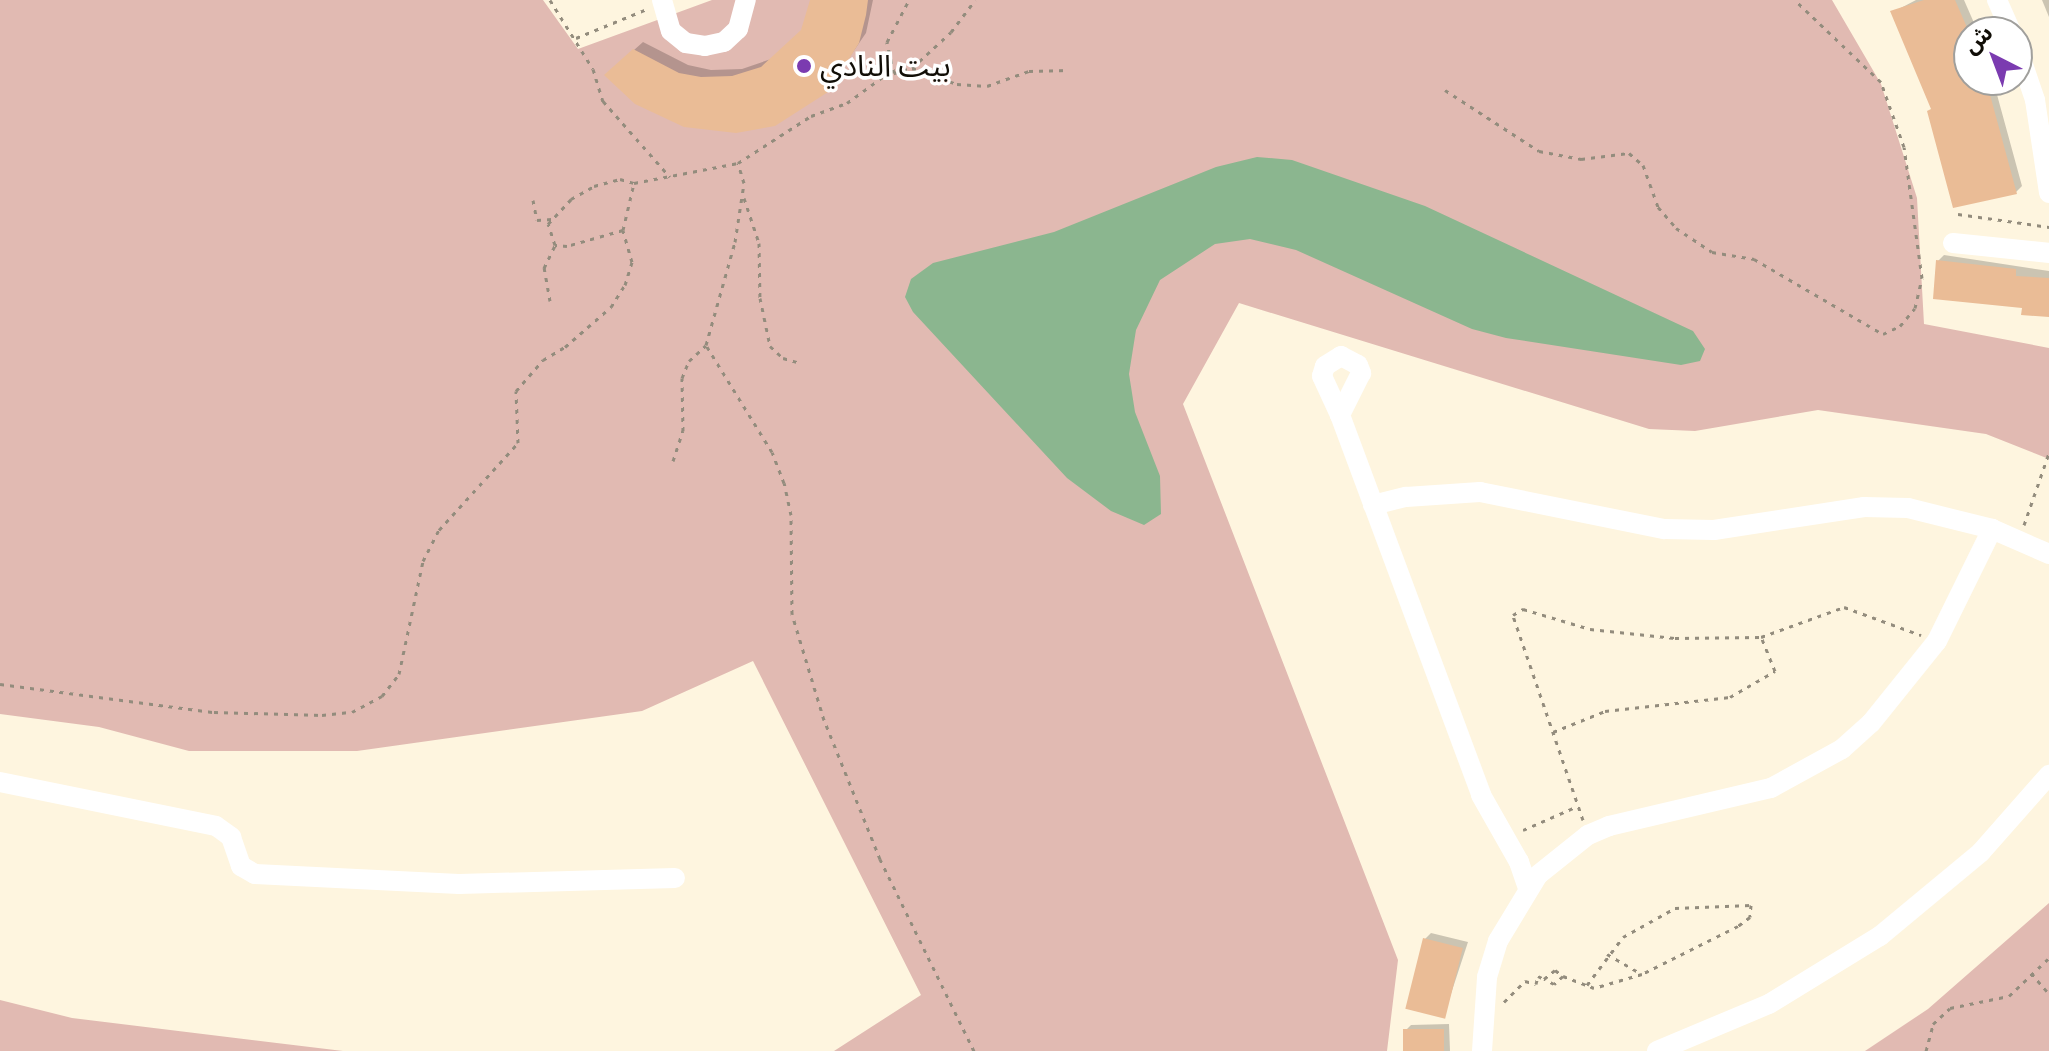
<!DOCTYPE html>
<html>
<head>
<meta charset="utf-8">
<style>
	body { margin:0 }
	#map { position:relative; width:2049px; height:1051px; overflow:hidden; background:#fef5df; font-family:Figtree,"Noto Sans Arabic",sans-serif }
	div>[style] { position:absolute }
	.green>* { inset:0; background:#e1bab2 }
	.water>* { inset:0; background:#8bb68f }
	.shadow>* { inset:0; background:#0003 }
	.building>* { inset:0; background:#eabc96; transform-origin:0 0 }
	.path>* { height:3px; margin-top:-1.5px; transform-origin:0; background:repeating-linear-gradient(90deg,#938c7d 0 4px,transparent 0 10px) }
	.minor>* { height:20px; margin:-10px; padding:0 10px; transform-origin:10px; border-radius:10px; background:#fff }
	.dots>* { width:22px; height:22px; translate:-50% -50%; box-sizing:border-box; border:4px solid #fff; border-radius:50% }
	span { translate:-50% -50%; white-space:nowrap; text-align:center; line-height:1.15; -webkit-text-stroke:7px #fff; paint-order:stroke }
	.poi-label { font-size:30px; color:#110e07 }
	.left { translate:0 -50%; text-align:left }
	.north { position:absolute; left:1953px; top:16px; width:80px; height:80px; box-sizing:border-box; background:#fff; border:2px solid #a09f9c; border-radius:50%; rotate:318deg; font-size:22px; font-weight:700; line-height:32px; text-align:center; color:#110e07 }
	.north::after { content:''; display:block; margin:auto; width:28px; height:36px; background:#7b3bb0; clip-path:polygon(50% 0,100% 100%,50% 72%,0 100%) }
</style>
</head>
<body>
<div id="map">
	<div class="green">
		<div style="clip-path:polygon(0 0,543px 0,578px 49px,712px 0,1832px 0,1881px 84px,1917px 198px,1924px 324px,2049px 348px,2049px 459px,1986px 434px,1818px 410px,1695px 431px,1649px 429px,1239px 303px,1183px 404px,1398px 960px,1387px 1051px,834px 1051px,921px 995px,753px 661px,642px 711px,357px 751px,189px 751px,99px 727px,0 714px)"></div>
		<div style="clip-path:polygon(2049px 903px,2049px 1051px,1865px 1051px,1928px 1009px)"></div>
		<div style="clip-path:polygon(0 1000px,72px 1018px,343px 1051px,0 1051px)"></div>
	</div>
	<div class="water">
		<div style="clip-path:polygon(1257px 157px,1292px 160px,1425px 206px,1693px 331px,1705px 349px,1700px 361px,1681px 365px,1506px 338px,1472px 329px,1296px 250px,1250px 239px,1215px 244px,1160px 280px,1136px 330px,1129px 374px,1135px 412px,1160px 476px,1161px 514px,1144px 525px,1111px 511px,1067px 478px,913px 312px,905px 297px,911px 279px,933px 263px,1054px 232px,1216px 167px)"></div>
	</div>
	<div class="shadow">
		<div style="clip-path:polygon(811px 0,873px 0,866px 33px,827px 90px,636px 102px,615px 67px,643px 42px,688px 65px,711px 70px,742px 69px,771px 59px,803px 30px)"></div>
		<div style="clip-path:polygon(1916px 0,1964px 0,1978px 32px,1969px 32px,1969px 80px,1993px 80px,2022px 186px,2016px 192px,1933px 108px,1893px 12px)"></div>
		<div style="clip-path:polygon(2042px 0,2049px 0,2049px 17px)"></div>
		<div style="clip-path:polygon(1944px 255px,2049px 271px,2049px 315px,1938px 261px)"></div>
		<div style="clip-path:polygon(1431px 933px,1468px 942px,1443px 1018px,1425px 939px)"></div>
		<div style="clip-path:polygon(1449px 1024px,1450px 1051px,1405px 1051px,1405px 1031px,1411px 1025px)"></div>
	</div>
	<div class="building">
		<div style="clip-path:polygon(810px 0,868px 0,866px 15px,859px 43px,828px 92px,775px 126px,736px 133px,684px 127px,635px 104px,604px 75px,633px 49px,679px 73px,701px 77px,732px 76px,761px 67px,801px 30px)"></div>
		<div style="clip-path:polygon(1924px 0,1955px 0,1969px 32px,1969px 80px,1986px 80px,2017px 194px,1953px 208px,1927px 111px,1931px 109px,1890px 11px)"></div>
		<div style="clip-path:polygon(1936px 260px,2016px 269px,2016px 276px,2049px 278px,2049px 317px,2021px 315px,2022px 308px,1933px 299px)"></div>
		<div style="left:1423px;top:938px;width:41px;height:73px;rotate:14deg"></div>
		<div style="left:1444px;top:1029px;width:22px;height:41px;rotate:90deg"></div>
	</div>
	<div class="path">
		<div style="left:550px;top:0;width:81px;rotate:58.1deg"></div>
		<div style="left:593px;top:69px;width:34px;rotate:73deg"></div>
		<div style="left:603px;top:101px;width:101px;rotate:48.6deg"></div>
		<div style="left:576px;top:38px;width:77px;rotate:-22.2deg"></div>
		<div style="left:912px;top:68px;width:53px;rotate:-42.7deg"></div>
		<div style="left:951px;top:32px;width:40px;rotate:-53deg"></div>
		<div style="left:894px;top:73px;width:32px;rotate:-103deg"></div>
		<div style="left:887px;top:42px;width:47px;rotate:-62.4deg"></div>
		<div style="left:1445px;top:90px;width:112px;rotate:33deg"></div>
		<div style="left:1539px;top:151px;width:43px;rotate:10.8deg"></div>
		<div style="left:1581px;top:159px;width:48px;rotate:-7.1deg"></div>
		<div style="left:1629px;top:153px;width:18px;rotate:41deg"></div>
		<div style="left:1643px;top:165px;width:45px;rotate:70.3deg"></div>
		<div style="left:1658px;top:207px;width:28px;rotate:49deg"></div>
		<div style="left:1676px;top:228px;width:43px;rotate:33.7deg"></div>
		<div style="left:1712px;top:252px;width:43px;rotate:9.5deg"></div>
		<div style="left:1754px;top:259px;width:149px;rotate:30.2deg"></div>
		<div style="left:1883px;top:334px;width:19px;rotate:-25deg"></div>
		<div style="left:1900px;top:326px;width:23px;rotate:-50deg"></div>
		<div style="left:1915px;top:308px;width:31px;rotate:-77deg"></div>
		<div style="left:1922px;top:278px;width:132px;rotate:-97.8deg"></div>
		<div style="left:1904px;top:147px;width:69px;rotate:-109.5deg"></div>
		<div style="left:1881px;top:82px;width:119px;rotate:-136.4deg"></div>
		<div style="left:744px;top:198px;width:47px;rotate:71.6deg"></div>
		<div style="left:759px;top:243px;width:55px;rotate:89deg"></div>
		<div style="left:760px;top:298px;width:49px;rotate:78.2deg"></div>
		<div style="left:770px;top:346px;width:18px;rotate:43deg"></div>
		<div style="left:783px;top:358px;width:15px;rotate:16deg"></div>
		<div style="left:533px;top:200px;width:20px;rotate:79deg"></div>
		<div style="left:537px;top:220px;width:15px;rotate:-4deg"></div>
		<div style="left:1958px;top:214px;width:92px;rotate:8.1deg"></div>
		<div style="left:623px;top:230px;width:58px;rotate:164.1deg"></div>
		<div style="left:567px;top:246px;width:12px;rotate:-175deg"></div>
		<div style="left:555px;top:245px;width:22px;rotate:-108deg"></div>
		<div style="left:548px;top:224px;width:34px;rotate:-47deg"></div>
		<div style="left:571px;top:199px;width:26px;rotate:-29deg"></div>
		<div style="left:594px;top:186px;width:27px;rotate:-15deg"></div>
		<div style="left:620px;top:179px;width:15px;rotate:16deg"></div>
		<div style="left:550px;top:301px;width:34px;rotate:-100deg"></div>
		<div style="left:544px;top:268px;width:25px;rotate:-64deg"></div>
		<div style="left:673px;top:461px;width:32px;rotate:-72deg"></div>
		<div style="left:683px;top:431px;width:53px;rotate:-91.1deg"></div>
		<div style="left:682px;top:378px;width:18px;rotate:-68deg"></div>
		<div style="left:689px;top:361px;width:23px;rotate:-43deg"></div>
		<div style="left:2024px;top:525px;width:76px;rotate:-70.9deg"></div>
		<div style="left:0;top:684px;width:216px;rotate:7.5deg"></div>
		<div style="left:214px;top:712px;width:108px;rotate:1.6deg"></div>
		<div style="left:322px;top:715px;width:30px;rotate:-6deg"></div>
		<div style="left:352px;top:712px;width:34px;rotate:-28deg"></div>
		<div style="left:382px;top:696px;width:28px;rotate:-52deg"></div>
		<div style="left:399px;top:674px;width:116px;rotate:-78deg"></div>
		<div style="left:423px;top:561px;width:35px;rotate:-63deg"></div>
		<div style="left:439px;top:530px;width:118px;rotate:-47.8deg"></div>
		<div style="left:518px;top:443px;width:52px;rotate:-92.2deg"></div>
		<div style="left:516px;top:391px;width:41px;rotate:-48.9deg"></div>
		<div style="left:543px;top:360px;width:26px;rotate:-31deg"></div>
		<div style="left:565px;top:347px;width:61px;rotate:-41deg"></div>
		<div style="left:611px;top:307px;width:26px;rotate:-58deg"></div>
		<div style="left:625px;top:285px;width:24px;rotate:-73deg"></div>
		<div style="left:632px;top:262px;width:33px;rotate:-106deg"></div>
		<div style="left:623px;top:230px;width:48px;rotate:-76.8deg"></div>
		<div style="left:634px;top:183px;width:106px;rotate:-10.9deg"></div>
		<div style="left:1553px;top:732px;width:56px;rotate:-22deg"></div>
		<div style="left:1605px;top:711px;width:126px;rotate:-6.4deg"></div>
		<div style="left:1730px;top:697px;width:52px;rotate:-30deg"></div>
		<div style="left:1775px;top:671px;width:37px;rotate:-112deg"></div>
		<div style="left:1583px;top:820px;width:217px;rotate:-108.9deg"></div>
		<div style="left:1513px;top:615px;width:12px;rotate:-31deg"></div>
		<div style="left:1523px;top:609px;width:70px;rotate:16.6deg"></div>
		<div style="left:1590px;top:629px;width:85px;rotate:6deg"></div>
		<div style="left:1675px;top:638px;width:86px;rotate:-0.7deg"></div>
		<div style="left:1761px;top:637px;width:88px;rotate:-19.9deg"></div>
		<div style="left:1844px;top:607px;width:82px;rotate:20deg"></div>
		<div style="left:1523px;top:830px;width:60px;rotate:-23.6deg"></div>
		<div style="left:1607px;top:954px;width:39px;rotate:30deg"></div>
		<div style="left:2031px;top:973px;width:28px;rotate:49deg"></div>
		<div style="left:1563px;top:976px;width:26px;rotate:21deg"></div>
		<div style="left:1587px;top:985px;width:60px;rotate:-53.1deg"></div>
		<div style="left:1623px;top:937px;width:60px;rotate:-29.1deg"></div>
		<div style="left:1675px;top:908px;width:76px;rotate:-2.3deg"></div>
		<div style="left:1751px;top:905px;width:12px;rotate:95deg"></div>
		<div style="left:1750px;top:917px;width:15px;rotate:143deg"></div>
		<div style="left:1738px;top:926px;width:107px;rotate:153.4deg"></div>
		<div style="left:1642px;top:974px;width:50px;rotate:163.7deg"></div>
		<div style="left:1594px;top:988px;width:8px;rotate:-157deg"></div>
		<div style="left:1504px;top:1002px;width:30px;rotate:-45deg"></div>
		<div style="left:1525px;top:981px;width:11px;rotate:15deg"></div>
		<div style="left:1536px;top:984px;width:8px;rotate:-76deg"></div>
		<div style="left:1538px;top:976px;width:7px;rotate:27deg"></div>
		<div style="left:1544px;top:979px;width:14px;rotate:-39deg"></div>
		<div style="left:1555px;top:970px;width:10px;rotate:37deg"></div>
		<div style="left:1563px;top:976px;width:12px;rotate:138deg"></div>
		<div style="left:1554px;top:984px;width:11px;rotate:-153deg"></div>
		<div style="left:974px;top:1051px;width:214px;rotate:-116.1deg"></div>
		<div style="left:880px;top:859px;width:150px;rotate:-111.9deg"></div>
		<div style="left:824px;top:720px;width:111px;rotate:-106.8deg"></div>
		<div style="left:792px;top:614px;width:99px;rotate:-90.6deg"></div>
		<div style="left:791px;top:515px;width:33px;rotate:-102deg"></div>
		<div style="left:784px;top:483px;width:33px;rotate:-111deg"></div>
		<div style="left:772px;top:452px;width:126px;rotate:-121.7deg"></div>
		<div style="left:706px;top:345px;width:107px;rotate:-74.3deg"></div>
		<div style="left:735px;top:242px;width:60px;rotate:-81.3deg"></div>
		<div style="left:744px;top:183px;width:21px;rotate:-107deg"></div>
		<div style="left:738px;top:163px;width:87px;rotate:-32.8deg"></div>
		<div style="left:811px;top:116px;width:38px;rotate:-20deg"></div>
		<div style="left:847px;top:103px;width:46px;rotate:-36.1deg"></div>
		<div style="left:884px;top:76px;width:29px;rotate:-16deg"></div>
		<div style="left:912px;top:68px;width:48px;rotate:19.6deg"></div>
		<div style="left:957px;top:84px;width:30px;rotate:4deg"></div>
		<div style="left:987px;top:86px;width:45px;rotate:-19.7deg"></div>
		<div style="left:1029px;top:71px;width:40px;rotate:-1.4deg"></div>
		<div style="left:1926px;top:1051px;width:28px;rotate:-75deg"></div>
		<div style="left:1933px;top:1024px;width:23px;rotate:-43deg"></div>
		<div style="left:1950px;top:1008px;width:60px;rotate:-11.5deg"></div>
		<div style="left:2009px;top:996px;width:55px;rotate:-43.5deg"></div>
	</div>
	<div class="minor">
		<div style="left:662px;top:0;width:32px;rotate:74deg"></div>
		<div style="left:671px;top:31px;width:19px;rotate:39deg"></div>
		<div style="left:686px;top:43px;width:19px;rotate:9deg"></div>
		<div style="left:705px;top:46px;width:19px;rotate:-12deg"></div>
		<div style="left:724px;top:42px;width:19px;rotate:-43deg"></div>
		<div style="left:738px;top:29px;width:30px;rotate:-75deg"></div>
		<div style="left:1997px;top:0;width:35px;rotate:66deg"></div>
		<div style="left:2017px;top:47px;width:56px;rotate:71.2deg"></div>
		<div style="left:2035px;top:100px;width:94px;rotate:81.4deg"></div>
		<div style="left:1953px;top:243px;width:97px;rotate:5.9deg"></div>
		<div style="left:1341px;top:356px;width:19px;rotate:28deg"></div>
		<div style="left:1358px;top:365px;width:9px;rotate:69deg"></div>
		<div style="left:1361px;top:373px;width:47px;rotate:116.6deg"></div>
		<div style="left:1340px;top:415px;width:43px;rotate:-114.8deg"></div>
		<div style="left:1322px;top:376px;width:10px;rotate:-73deg"></div>
		<div style="left:1325px;top:366px;width:19px;rotate:-32deg"></div>
		<div style="left:1340px;top:415px;width:405px;rotate:69.6deg"></div>
		<div style="left:1481px;top:795px;width:77px;rotate:60.4deg"></div>
		<div style="left:1519px;top:862px;width:28px;rotate:71deg"></div>
		<div style="left:1373px;top:505px;width:34px;rotate:-14deg"></div>
		<div style="left:1406px;top:497px;width:74px;rotate:-3.9deg"></div>
		<div style="left:1480px;top:492px;width:188px;rotate:11.4deg"></div>
		<div style="left:1664px;top:529px;width:50px;rotate:1.1deg"></div>
		<div style="left:1714px;top:530px;width:152px;rotate:-8.7deg"></div>
		<div style="left:1864px;top:507px;width:44px;rotate:1.3deg"></div>
		<div style="left:1908px;top:508px;width:87px;rotate:14deg"></div>
		<div style="left:1992px;top:529px;width:62px;rotate:23.7deg"></div>
		<div style="left:0;top:782px;width:220px;rotate:11.5deg"></div>
		<div style="left:216px;top:826px;width:19px;rotate:36deg"></div>
		<div style="left:231px;top:837px;width:31px;rotate:71deg"></div>
		<div style="left:241px;top:866px;width:16px;rotate:30deg"></div>
		<div style="left:255px;top:874px;width:204px;rotate:2.8deg"></div>
		<div style="left:459px;top:884px;width:216px;rotate:-1.6deg"></div>
		<div style="left:1482px;top:1051px;width:74px;rotate:-86.1deg"></div>
		<div style="left:1487px;top:977px;width:38px;rotate:-73deg"></div>
		<div style="left:1498px;top:941px;width:77px;rotate:-58.8deg"></div>
		<div style="left:1538px;top:875px;width:64px;rotate:-38.7deg"></div>
		<div style="left:1588px;top:835px;width:23px;rotate:-23deg"></div>
		<div style="left:1609px;top:826px;width:166px;rotate:-13.2deg"></div>
		<div style="left:1771px;top:788px;width:81px;rotate:-28.8deg"></div>
		<div style="left:1842px;top:749px;width:39px;rotate:-42deg"></div>
		<div style="left:1871px;top:723px;width:105px;rotate:-51.2deg"></div>
		<div style="left:1937px;top:641px;width:125px;rotate:-63.8deg"></div>
		<div style="left:1657px;top:1051px;width:121px;rotate:-22.8deg"></div>
		<div style="left:1769px;top:1004px;width:130px;rotate:-31.5deg"></div>
		<div style="left:1880px;top:936px;width:131px;rotate:-39.7deg"></div>
		<div style="left:1981px;top:852px;width:103px;rotate:-48.6deg"></div>
	</div>
	<div class="dots">
		<div style="left:804px;top:66px;background:#7b3bb0"></div>
	</div>
	<div class="poi-label">
		<span class="left" style="left:820px;top:66px">بيت النادي</span>
	</div>
	<div class="north">ش</div>
</div>
</body>
</html>
